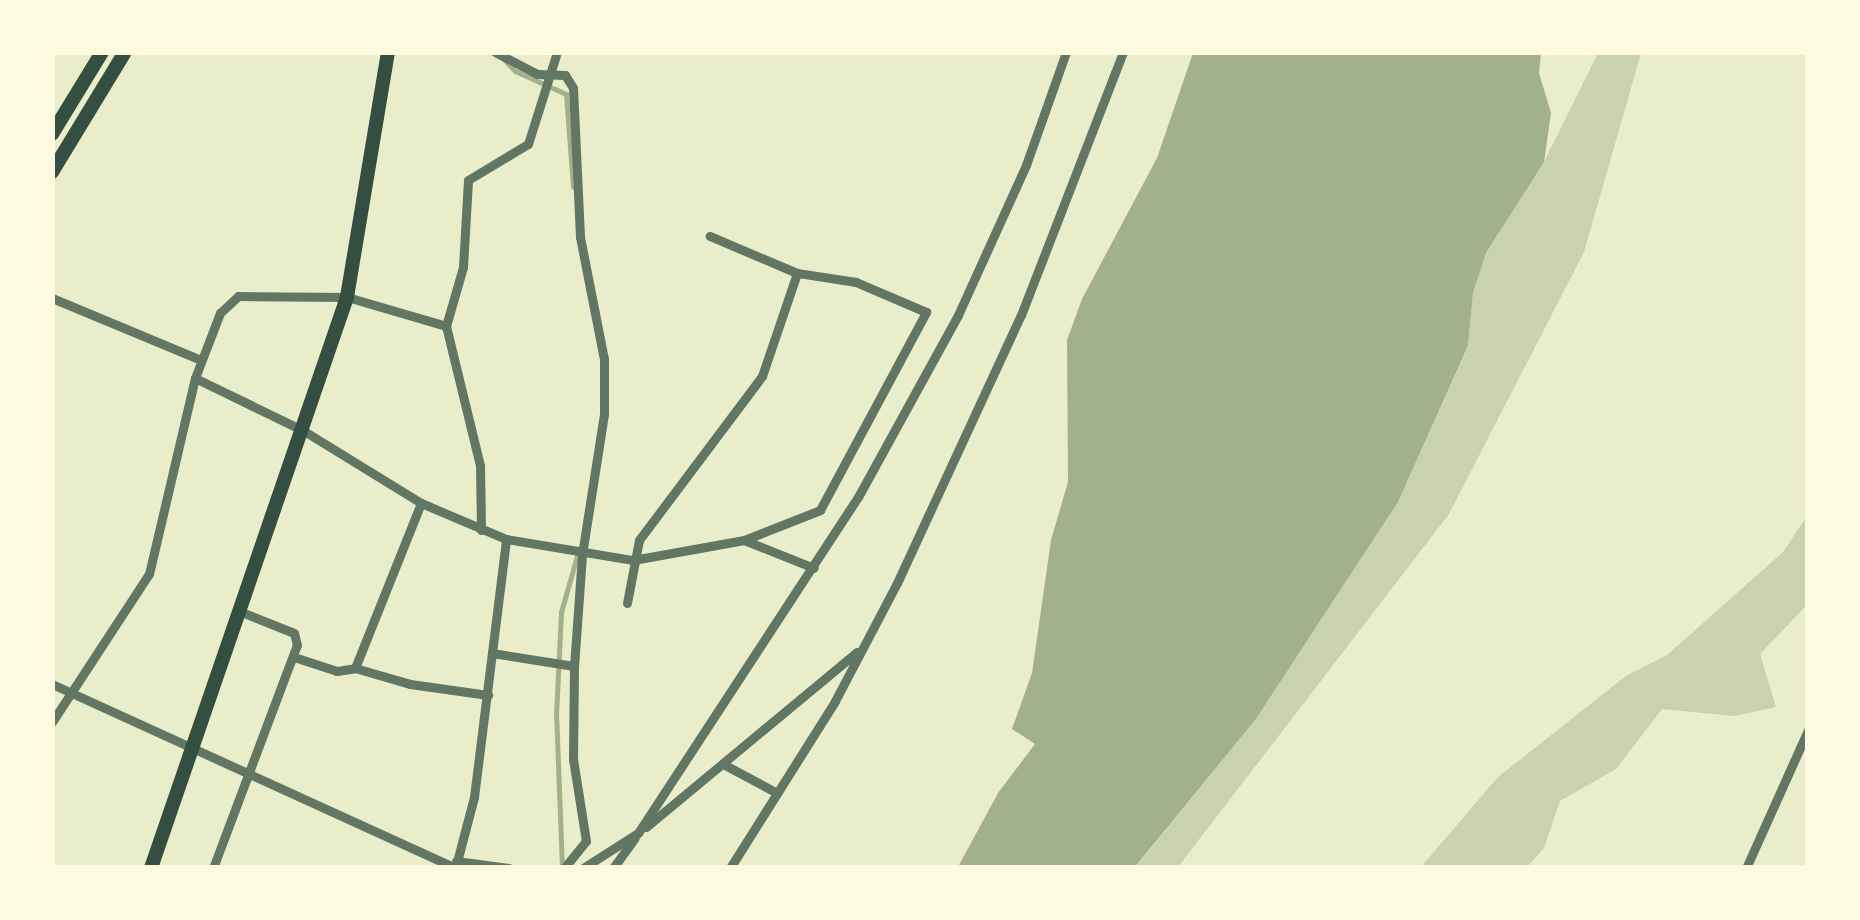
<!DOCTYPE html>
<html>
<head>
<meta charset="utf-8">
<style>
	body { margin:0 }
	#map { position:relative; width:1860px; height:920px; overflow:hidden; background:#e9edc9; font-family:"Source Sans 3",sans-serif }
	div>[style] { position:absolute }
	.green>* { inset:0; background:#cad2ad }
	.water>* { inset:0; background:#a3b18a }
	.stream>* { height:5px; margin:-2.5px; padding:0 2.5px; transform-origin:2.5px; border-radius:2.5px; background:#a3b18a }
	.minor>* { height:9px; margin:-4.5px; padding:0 4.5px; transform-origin:4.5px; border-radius:4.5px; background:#617663 }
	.primary>* { height:14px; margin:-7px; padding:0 7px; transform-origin:7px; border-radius:7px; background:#344e41 }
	span { translate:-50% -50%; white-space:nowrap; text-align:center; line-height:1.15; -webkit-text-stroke:9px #fefae0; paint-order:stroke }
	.frame { position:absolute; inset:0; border:55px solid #fefae0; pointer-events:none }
</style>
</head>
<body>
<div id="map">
	<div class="green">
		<div style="clip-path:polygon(1598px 53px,1641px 53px,1584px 252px,1449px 514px,1178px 867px,1135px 868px,1256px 719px,1398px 502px,1468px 347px,1473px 293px,1486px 253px,1544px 162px)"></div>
		<div style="clip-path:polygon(1807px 516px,1807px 605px,1760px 654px,1776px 707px,1734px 716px,1662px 709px,1616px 769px,1560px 801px,1544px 848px,1527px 867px,1421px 867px,1498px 777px,1626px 676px,1667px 655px,1783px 552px)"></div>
	</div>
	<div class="water">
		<div style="clip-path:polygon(1193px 53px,1541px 53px,1539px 73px,1551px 113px,1544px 162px,1486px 253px,1473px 293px,1468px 346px,1398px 502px,1256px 719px,1135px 867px,958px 867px,998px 793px,1035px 744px,1012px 729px,1032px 673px,1051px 540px,1068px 482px,1067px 340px,1082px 299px,1157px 158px)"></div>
	</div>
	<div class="stream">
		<div style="left:500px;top:55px;width:22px;rotate:47deg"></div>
		<div style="left:515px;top:71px;width:56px;rotate:24.3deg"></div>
		<div style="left:566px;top:94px;width:93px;rotate:85.7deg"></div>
		<div style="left:562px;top:868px;width:153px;rotate:-92.2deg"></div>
		<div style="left:556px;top:715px;width:103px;rotate:-87.2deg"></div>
		<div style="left:561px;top:612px;width:66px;rotate:-74.1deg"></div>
	</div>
	<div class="minor">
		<div style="left:495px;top:52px;width:47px;rotate:27.6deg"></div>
		<div style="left:537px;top:74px;width:28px;rotate:2deg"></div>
		<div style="left:565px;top:75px;width:15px;rotate:58deg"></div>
		<div style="left:573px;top:88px;width:149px;rotate:87.3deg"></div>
		<div style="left:580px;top:237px;width:124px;rotate:78.9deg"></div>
		<div style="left:604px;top:359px;width:55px;rotate:90deg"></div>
		<div style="left:604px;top:414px;width:143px;rotate:98.9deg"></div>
		<div style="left:582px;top:555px;width:111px;rotate:94.1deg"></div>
		<div style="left:574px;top:666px;width:93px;rotate:90.6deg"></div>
		<div style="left:573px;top:759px;width:83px;rotate:81deg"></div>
		<div style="left:586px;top:841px;width:35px;rotate:129deg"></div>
		<div style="left:52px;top:298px;width:161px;rotate:22.6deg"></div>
		<div style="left:446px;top:326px;width:61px;rotate:-73.9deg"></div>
		<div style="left:463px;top:267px;width:87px;rotate:-86.7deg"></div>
		<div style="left:468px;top:180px;width:70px;rotate:-31deg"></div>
		<div style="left:528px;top:144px;width:96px;rotate:-72.5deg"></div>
		<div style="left:195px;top:378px;width:121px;rotate:25.9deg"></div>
		<div style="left:304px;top:431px;width:137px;rotate:31.6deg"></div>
		<div style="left:421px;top:503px;width:92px;rotate:23deg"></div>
		<div style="left:506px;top:539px;width:129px;rotate:9.4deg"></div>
		<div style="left:633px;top:560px;width:113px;rotate:-10.2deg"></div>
		<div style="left:744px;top:540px;width:82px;rotate:-21.5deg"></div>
		<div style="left:820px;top:510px;width:225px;rotate:-61.8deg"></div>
		<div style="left:926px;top:312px;width:76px;rotate:-156.8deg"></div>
		<div style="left:856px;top:282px;width:60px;rotate:-171.3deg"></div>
		<div style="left:797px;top:273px;width:95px;rotate:-157deg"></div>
		<div style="left:744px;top:540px;width:75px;rotate:21.8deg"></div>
		<div style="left:627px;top:603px;width:64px;rotate:-79.2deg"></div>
		<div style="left:639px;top:540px;width:205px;rotate:-53.1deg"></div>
		<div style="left:762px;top:376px;width:109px;rotate:-71.2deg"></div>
		<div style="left:492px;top:653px;width:83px;rotate:9deg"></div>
		<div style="left:294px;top:657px;width:45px;rotate:18deg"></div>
		<div style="left:337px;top:671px;width:18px;rotate:-9deg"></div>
		<div style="left:355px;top:668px;width:178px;rotate:-68.2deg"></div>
		<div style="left:355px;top:668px;width:57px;rotate:16.2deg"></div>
		<div style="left:410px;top:684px;width:79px;rotate:8deg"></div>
		<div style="left:52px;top:684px;width:439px;rotate:24.5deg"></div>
		<div style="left:52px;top:722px;width:177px;rotate:-56.8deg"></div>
		<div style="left:149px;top:574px;width:201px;rotate:-76.8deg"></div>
		<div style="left:195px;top:378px;width:70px;rotate:-69deg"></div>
		<div style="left:220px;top:313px;width:25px;rotate:-43deg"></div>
		<div style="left:238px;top:296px;width:109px;rotate:0.5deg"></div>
		<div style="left:347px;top:297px;width:103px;rotate:16.3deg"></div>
		<div style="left:446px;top:326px;width:143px;rotate:76.3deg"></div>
		<div style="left:480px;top:465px;width:65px;rotate:89.1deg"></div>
		<div style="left:725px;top:765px;width:59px;rotate:28.3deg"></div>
		<div style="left:646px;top:827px;width:274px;rotate:-39.7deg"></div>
		<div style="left:458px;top:858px;width:63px;rotate:-75.3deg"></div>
		<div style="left:474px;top:797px;width:260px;rotate:-82.9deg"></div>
		<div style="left:456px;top:861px;width:53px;rotate:7.5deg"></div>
		<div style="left:213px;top:868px;width:238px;rotate:-69.4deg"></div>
		<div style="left:297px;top:645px;width:12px;rotate:-104deg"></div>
		<div style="left:294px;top:633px;width:59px;rotate:-158.2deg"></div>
		<div style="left:583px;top:868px;width:65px;rotate:-32.5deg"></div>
		<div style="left:638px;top:833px;width:402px;rotate:-56.8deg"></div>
		<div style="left:858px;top:497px;width:208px;rotate:-61.2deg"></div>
		<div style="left:958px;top:315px;width:165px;rotate:-65.6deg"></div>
		<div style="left:1026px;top:165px;width:120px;rotate:-70.5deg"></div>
		<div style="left:613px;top:868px;width:37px;rotate:-54deg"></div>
		<div style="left:730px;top:868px;width:197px;rotate:-57.8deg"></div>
		<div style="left:835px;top:701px;width:133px;rotate:-62.3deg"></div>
		<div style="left:897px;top:583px;width:295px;rotate:-65.2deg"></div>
		<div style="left:1021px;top:315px;width:282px;rotate:-68.8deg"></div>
		<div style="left:1746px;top:868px;width:151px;rotate:-65.8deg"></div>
	</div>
	<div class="primary">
		<div style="left:52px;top:134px;width:96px;rotate:-58.6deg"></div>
		<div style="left:52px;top:172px;width:140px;rotate:-58.7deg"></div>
		<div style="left:151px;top:868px;width:604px;rotate:-71.05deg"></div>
		<div style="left:347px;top:297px;width:248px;rotate:-80.5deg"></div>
	</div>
	<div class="frame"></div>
</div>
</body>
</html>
